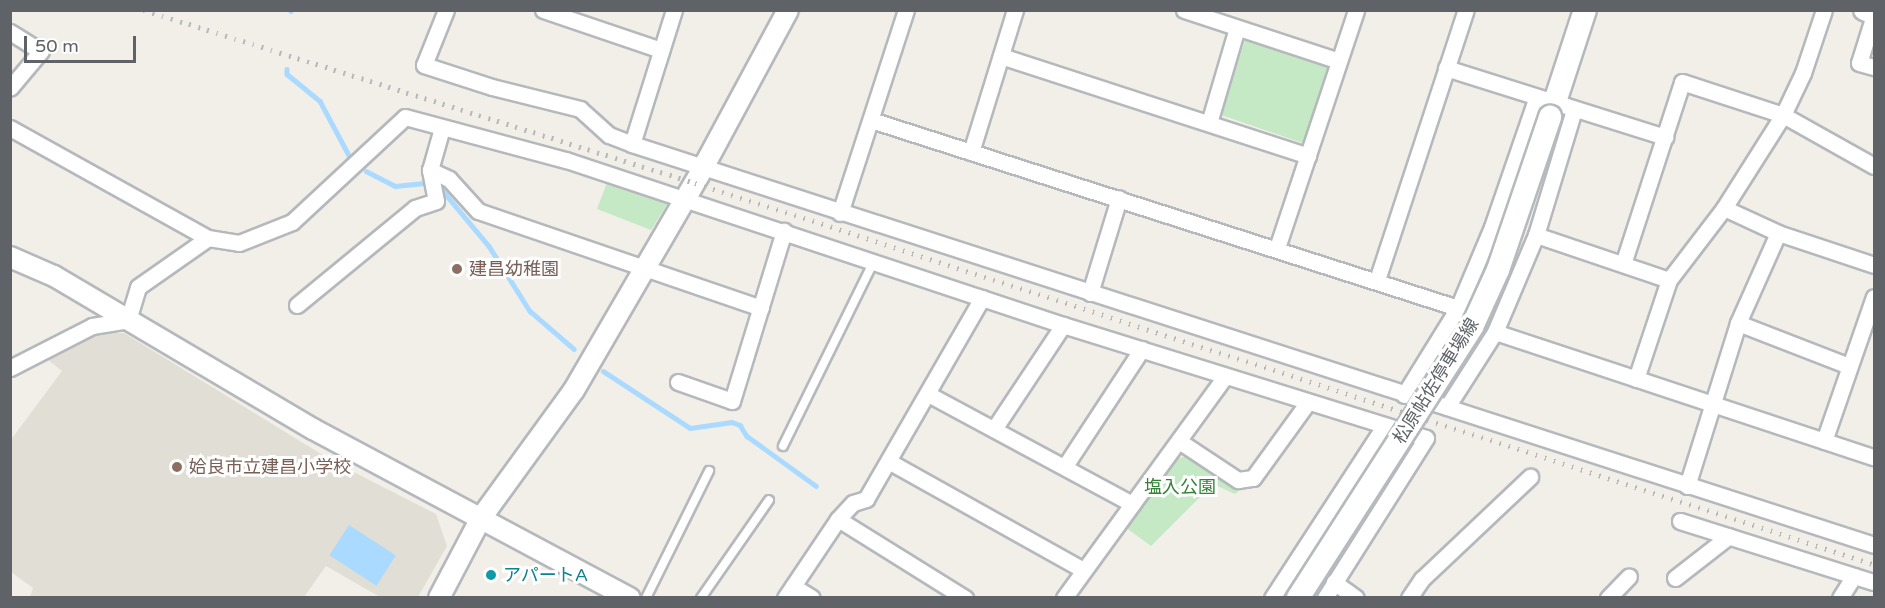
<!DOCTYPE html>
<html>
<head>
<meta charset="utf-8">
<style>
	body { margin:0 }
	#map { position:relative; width:1885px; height:608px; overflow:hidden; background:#f1efe8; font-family:"Varela Round","Noto Sans JP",sans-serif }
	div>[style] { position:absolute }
	.education>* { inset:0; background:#e1ded6 }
	.green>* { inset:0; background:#c5e8c5; transform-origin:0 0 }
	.water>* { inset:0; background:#aadaff; transform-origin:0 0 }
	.stream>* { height:4.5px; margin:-2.25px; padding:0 2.25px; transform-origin:2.25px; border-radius:2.25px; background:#aadaff }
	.roads { filter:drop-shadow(2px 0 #b5b8bc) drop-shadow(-2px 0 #b5b8bc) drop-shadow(0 2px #b5b8bc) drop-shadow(0 -2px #b5b8bc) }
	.service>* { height:8px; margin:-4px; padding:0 4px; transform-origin:4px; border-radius:4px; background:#fff }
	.minor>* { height:15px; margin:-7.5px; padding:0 7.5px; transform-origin:7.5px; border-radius:7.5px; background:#fff }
	.tertiary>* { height:20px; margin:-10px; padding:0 10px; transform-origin:10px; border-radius:10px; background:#fff }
	.secondary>* { height:22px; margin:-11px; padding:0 11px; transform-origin:11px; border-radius:11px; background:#fff }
	.rail>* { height:4.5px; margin-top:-2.25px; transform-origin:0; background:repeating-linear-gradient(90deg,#b6b7b8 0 1.5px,transparent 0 9.5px) }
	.bridges { filter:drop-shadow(2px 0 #b6babf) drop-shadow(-2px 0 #b6babf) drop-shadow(0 2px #b6babf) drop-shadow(0 -2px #b6babf) }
	.secondary-bridge>* { height:22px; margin:-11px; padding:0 11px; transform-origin:11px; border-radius:11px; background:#fff }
	.dots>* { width:16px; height:16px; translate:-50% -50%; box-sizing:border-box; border:3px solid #fff; border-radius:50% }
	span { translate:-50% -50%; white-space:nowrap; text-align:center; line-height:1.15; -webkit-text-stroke:6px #fff; paint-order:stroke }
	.education-label { font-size:18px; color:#785e54 }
	.left { translate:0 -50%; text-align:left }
	.street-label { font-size:18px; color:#5f6368 }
	.park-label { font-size:18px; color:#348238 }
	.culture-label { font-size:18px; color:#0d838f }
	.frame { position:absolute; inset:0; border:12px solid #5f6368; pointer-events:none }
	.scale { position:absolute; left:24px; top:36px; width:112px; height:27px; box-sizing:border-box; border:3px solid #5f6368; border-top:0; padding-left:8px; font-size:18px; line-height:21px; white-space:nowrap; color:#5f6368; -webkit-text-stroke:4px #fff; paint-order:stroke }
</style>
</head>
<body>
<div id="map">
	<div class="education">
		<div style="clip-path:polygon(84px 333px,124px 333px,334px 462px,436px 514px,447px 546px,418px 597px,380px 597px,326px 566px,304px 597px,30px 597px,33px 588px,11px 572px,10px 441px,62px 371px,42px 355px)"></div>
	</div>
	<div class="green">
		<div style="left:1247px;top:35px;width:90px;height:84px;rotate:19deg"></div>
		<div style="clip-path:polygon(608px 180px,669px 201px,651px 230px,597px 209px)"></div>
		<div style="clip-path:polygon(1186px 456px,1245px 486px,1235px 494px,1213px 484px,1151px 546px,1125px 527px,1172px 461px)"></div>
	</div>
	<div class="water">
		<div style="left:349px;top:525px;width:56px;height:36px;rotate:33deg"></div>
	</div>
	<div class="stream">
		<div style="left:291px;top:10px;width:1px;rotate:90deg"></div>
		<div style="left:287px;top:69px;width:5px;rotate:90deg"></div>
		<div style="left:287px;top:74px;width:43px;rotate:39.3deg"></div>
		<div style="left:320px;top:101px;width:66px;rotate:61.9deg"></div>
		<div style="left:366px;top:171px;width:33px;rotate:27deg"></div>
		<div style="left:395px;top:186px;width:29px;rotate:-6deg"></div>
		<div style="left:443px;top:191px;width:72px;rotate:50.1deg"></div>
		<div style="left:489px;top:246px;width:77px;rotate:57.8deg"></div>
		<div style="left:530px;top:311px;width:58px;rotate:40.8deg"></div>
		<div style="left:603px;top:371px;width:104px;rotate:33.2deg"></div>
		<div style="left:690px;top:428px;width:42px;rotate:-8.1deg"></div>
		<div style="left:732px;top:422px;width:9px;rotate:21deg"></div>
		<div style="left:740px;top:425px;width:13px;rotate:58deg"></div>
		<div style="left:747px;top:436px;width:85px;rotate:35.9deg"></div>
	</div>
	<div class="roads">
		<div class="service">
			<div style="left:783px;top:446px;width:206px;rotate:-63.8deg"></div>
			<div style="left:646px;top:598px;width:142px;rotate:-63.6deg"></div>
			<div style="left:701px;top:598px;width:119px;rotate:-55.2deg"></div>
		</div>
		<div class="minor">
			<div style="left:446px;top:10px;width:59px;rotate:111.8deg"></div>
			<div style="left:424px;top:65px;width:71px;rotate:17.9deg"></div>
			<div style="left:492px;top:87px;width:91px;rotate:14deg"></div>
			<div style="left:580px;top:109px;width:39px;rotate:42deg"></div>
			<div style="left:609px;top:135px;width:25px;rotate:21deg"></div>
			<div style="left:632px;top:144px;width:1305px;rotate:17.89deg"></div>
			<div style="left:543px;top:10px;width:125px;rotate:18.7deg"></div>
			<div style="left:1184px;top:10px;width:163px;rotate:18.2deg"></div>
			<div style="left:1874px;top:15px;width:50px;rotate:107.4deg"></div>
			<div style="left:1859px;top:63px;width:16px;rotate:15deg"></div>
			<div style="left:10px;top:32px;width:36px;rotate:32deg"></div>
			<div style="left:41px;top:51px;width:48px;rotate:130deg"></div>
			<div style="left:1001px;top:56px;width:323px;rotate:18deg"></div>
			<div style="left:1446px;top:68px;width:230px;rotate:17.5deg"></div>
			<div style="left:871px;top:120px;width:616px;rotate:17.76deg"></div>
			<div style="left:1209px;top:123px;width:99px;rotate:-73.6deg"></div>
			<div style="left:10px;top:128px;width:227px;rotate:29.1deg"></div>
			<div style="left:208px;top:238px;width:31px;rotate:9deg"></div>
			<div style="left:239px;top:243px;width:57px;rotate:-21.6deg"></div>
			<div style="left:292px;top:222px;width:154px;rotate:-42.9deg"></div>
			<div style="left:405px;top:117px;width:167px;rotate:15deg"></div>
			<div style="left:566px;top:160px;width:524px;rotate:18.37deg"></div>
			<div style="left:1063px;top:325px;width:380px;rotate:17.3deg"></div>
			<div style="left:1426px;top:438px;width:189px;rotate:122.3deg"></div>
			<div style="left:442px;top:128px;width:44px;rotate:105.9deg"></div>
			<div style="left:430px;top:170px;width:21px;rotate:25deg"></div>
			<div style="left:449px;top:179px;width:43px;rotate:47.8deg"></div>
			<div style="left:478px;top:211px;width:299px;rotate:18.9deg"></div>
			<div style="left:632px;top:144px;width:140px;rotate:-72.6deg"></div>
			<div style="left:971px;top:152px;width:149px;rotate:-72.8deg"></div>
			<div style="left:1724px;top:208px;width:60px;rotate:24.8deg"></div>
			<div style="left:1778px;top:233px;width:101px;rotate:18.4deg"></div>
			<div style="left:840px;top:213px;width:213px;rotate:-72deg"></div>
			<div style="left:1536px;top:235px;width:140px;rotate:18.7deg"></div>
			<div style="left:1277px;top:248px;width:251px;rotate:-71.6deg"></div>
			<div style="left:1623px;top:264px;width:191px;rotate:-72deg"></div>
			<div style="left:1682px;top:82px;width:106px;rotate:18.1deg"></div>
			<div style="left:1783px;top:115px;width:104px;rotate:29.3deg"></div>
			<div style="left:1377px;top:280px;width:284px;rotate:-71.8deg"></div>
			<div style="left:1090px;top:293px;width:99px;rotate:-73deg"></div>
			<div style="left:297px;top:305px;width:153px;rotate:-39.4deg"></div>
			<div style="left:415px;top:208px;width:22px;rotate:-18deg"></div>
			<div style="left:436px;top:201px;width:32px;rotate:-101deg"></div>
			<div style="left:1738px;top:323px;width:119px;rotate:21.2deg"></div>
			<div style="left:1495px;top:332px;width:399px;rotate:18.3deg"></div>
			<div style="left:10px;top:368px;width:92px;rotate:-27.1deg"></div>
			<div style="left:92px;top:326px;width:36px;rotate:-9deg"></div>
			<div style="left:128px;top:320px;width:34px;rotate:-73deg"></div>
			<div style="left:138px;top:287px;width:85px;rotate:-35deg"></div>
			<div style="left:1636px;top:379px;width:104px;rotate:-71.6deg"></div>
			<div style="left:1669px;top:280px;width:91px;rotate:-52.6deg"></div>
			<div style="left:1724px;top:208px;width:110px;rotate:-57.6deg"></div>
			<div style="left:1783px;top:115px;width:47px;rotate:-64.5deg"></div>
			<div style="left:1803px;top:73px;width:66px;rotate:-71.6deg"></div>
			<div style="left:678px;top:382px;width:57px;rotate:19.4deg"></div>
			<div style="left:732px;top:401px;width:178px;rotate:-73deg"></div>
			<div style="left:928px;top:394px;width:232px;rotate:28.3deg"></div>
			<div style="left:1404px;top:395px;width:102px;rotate:-58.2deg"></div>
			<div style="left:1458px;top:308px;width:88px;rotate:-67.2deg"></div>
			<div style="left:1492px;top:227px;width:135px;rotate:-71deg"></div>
			<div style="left:1447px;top:407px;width:89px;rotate:-57.4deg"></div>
			<div style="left:1495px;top:332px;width:105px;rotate:-67.1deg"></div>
			<div style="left:1536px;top:235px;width:131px;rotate:-73.1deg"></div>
			<div style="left:994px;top:429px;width:125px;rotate:-56.4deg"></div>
			<div style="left:1179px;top:441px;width:71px;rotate:33.5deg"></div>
			<div style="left:1238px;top:480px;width:15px;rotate:-8deg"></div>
			<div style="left:1253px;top:478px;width:94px;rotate:-54.1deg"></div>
			<div style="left:1824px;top:441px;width:152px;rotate:-70.9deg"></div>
			<div style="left:890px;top:462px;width:221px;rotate:29.2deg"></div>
			<div style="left:1065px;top:466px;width:140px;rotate:-56.7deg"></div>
			<div style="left:1687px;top:486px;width:171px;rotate:-72.6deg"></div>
			<div style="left:1738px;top:323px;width:98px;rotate:-66deg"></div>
			<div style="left:838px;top:519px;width:150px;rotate:31.9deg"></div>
			<div style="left:1680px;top:521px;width:203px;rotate:17.5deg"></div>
			<div style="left:1675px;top:578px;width:68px;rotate:-37.9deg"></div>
			<div style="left:1334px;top:582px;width:27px;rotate:36deg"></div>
			<div style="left:793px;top:586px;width:22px;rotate:32deg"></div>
			<div style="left:785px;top:598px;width:95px;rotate:-56.1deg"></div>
			<div style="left:838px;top:519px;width:22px;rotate:-47deg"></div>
			<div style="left:853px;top:503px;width:14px;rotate:-17deg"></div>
			<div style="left:866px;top:499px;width:232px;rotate:-60deg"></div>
			<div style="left:1064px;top:598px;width:274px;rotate:-54deg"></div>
			<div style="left:1272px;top:598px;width:205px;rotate:-56.9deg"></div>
			<div style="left:1409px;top:598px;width:23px;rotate:-56deg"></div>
			<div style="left:1422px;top:579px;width:149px;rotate:-43.4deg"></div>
			<div style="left:1608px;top:598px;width:30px;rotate:-46deg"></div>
			<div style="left:1840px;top:598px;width:26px;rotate:-58deg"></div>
		</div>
		<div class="tertiary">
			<div style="left:1864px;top:10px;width:11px;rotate:22deg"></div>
			<div style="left:10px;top:257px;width:48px;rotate:23.4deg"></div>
			<div style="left:54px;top:276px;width:301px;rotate:30.6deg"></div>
			<div style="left:313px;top:429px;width:359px;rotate:28.1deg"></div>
			<div style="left:439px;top:598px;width:90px;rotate:-62.3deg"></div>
			<div style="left:481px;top:518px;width:158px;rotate:-54deg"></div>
			<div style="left:574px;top:390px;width:257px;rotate:-59.8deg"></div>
			<div style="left:703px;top:168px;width:179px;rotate:-61.7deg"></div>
		</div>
		<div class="secondary">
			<div style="left:1550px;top:117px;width:113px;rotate:-71.9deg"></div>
		</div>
	</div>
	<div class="rail">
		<div style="left:144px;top:10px;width:578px;rotate:17.43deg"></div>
		<div style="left:695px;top:183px;width:1239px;rotate:17.91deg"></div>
	</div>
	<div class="bridges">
		<div class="secondary-bridge">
			<div style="left:1298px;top:598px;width:322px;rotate:-57.3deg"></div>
			<div style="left:1472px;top:327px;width:63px;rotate:-65.5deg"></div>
			<div style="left:1498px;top:270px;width:162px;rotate:-71.2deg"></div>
		</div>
	</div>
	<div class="dots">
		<div style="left:457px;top:269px;background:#8d6e63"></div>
		<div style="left:177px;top:467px;background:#8d6e63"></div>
		<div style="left:491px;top:575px;background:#0f9aa8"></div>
	</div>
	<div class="education-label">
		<span class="left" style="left:469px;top:269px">建昌幼稚園</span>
		<span class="left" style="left:189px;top:467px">姶良市立建昌小学校</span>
	</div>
	<div class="street-label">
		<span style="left:1436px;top:381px;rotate:-58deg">松原帖佐停車場線</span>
	</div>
	<div class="park-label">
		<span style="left:1180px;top:487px">塩入公園</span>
	</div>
	<div class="culture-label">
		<span class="left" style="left:503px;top:575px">アパートA</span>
	</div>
	<div class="frame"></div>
	<div class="scale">50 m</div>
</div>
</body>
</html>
